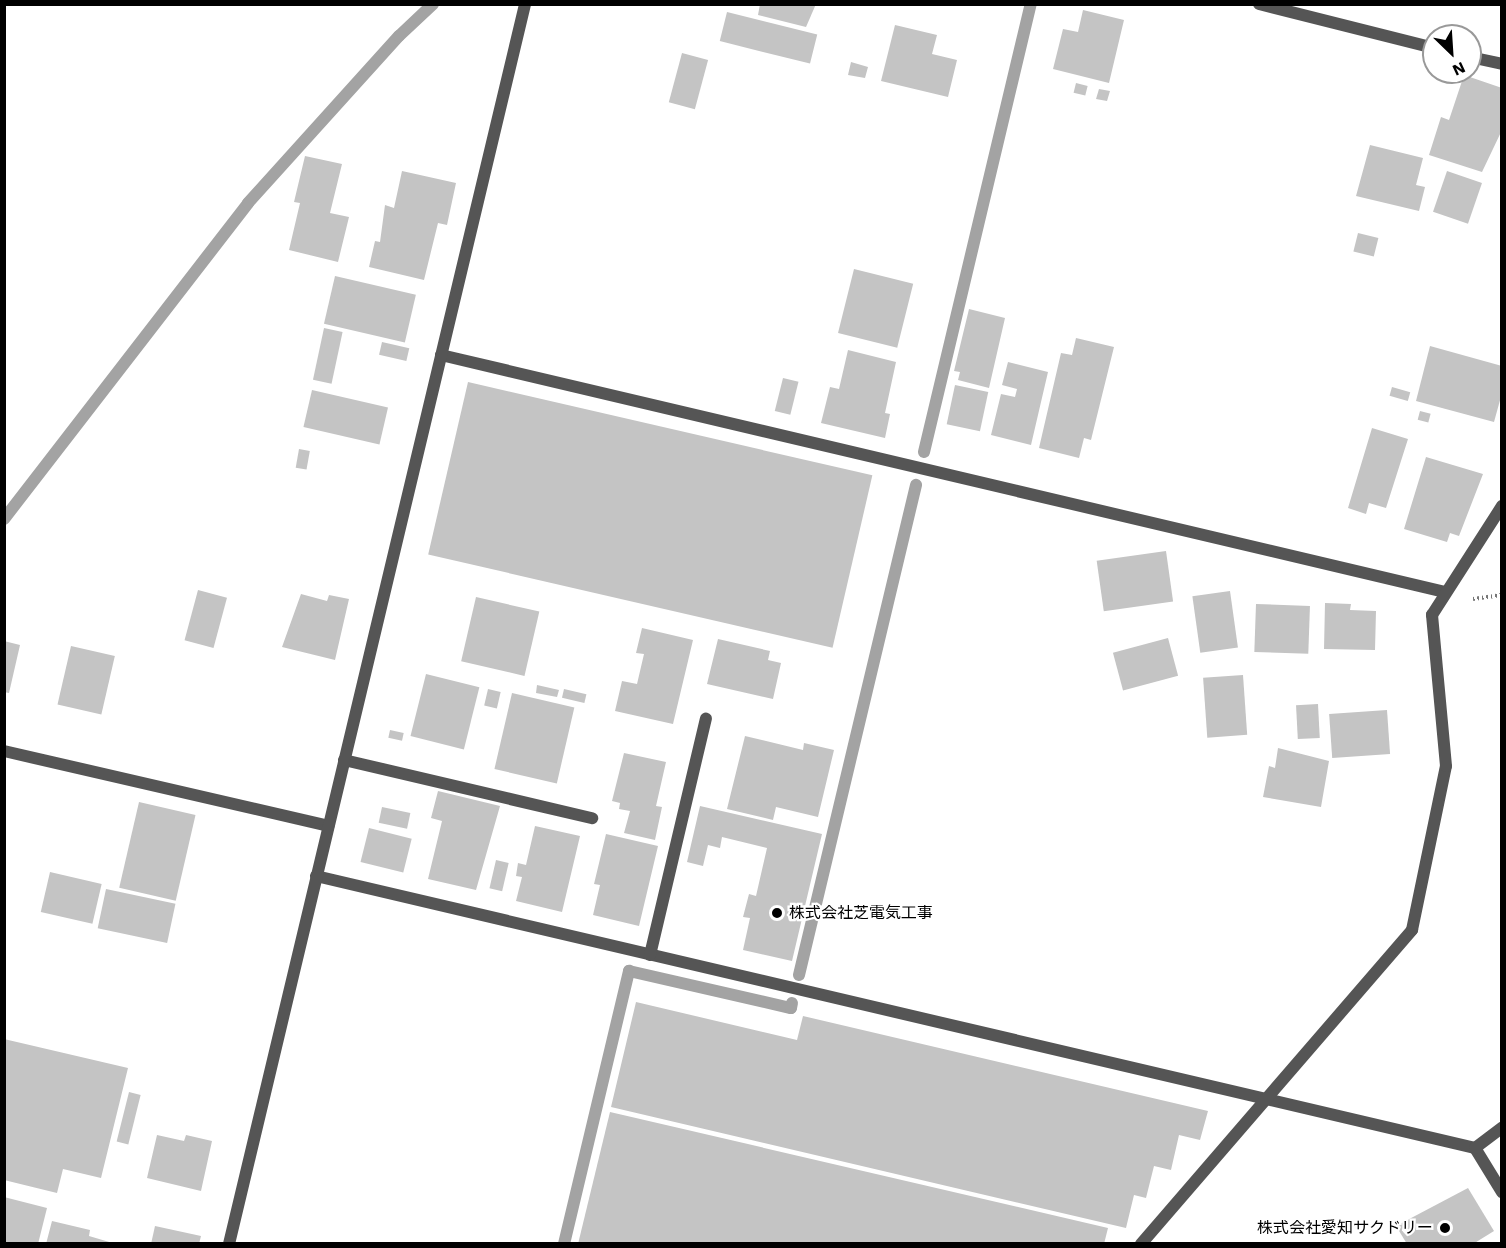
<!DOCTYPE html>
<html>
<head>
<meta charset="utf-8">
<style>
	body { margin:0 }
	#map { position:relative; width:1506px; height:1248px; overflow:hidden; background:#fff; font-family:"Work Sans","Noto Sans JP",sans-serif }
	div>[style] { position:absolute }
	.stream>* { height:12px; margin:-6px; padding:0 6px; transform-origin:6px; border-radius:6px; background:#a3a3a3 }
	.building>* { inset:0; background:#c4c4c4; transform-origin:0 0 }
	.path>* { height:4px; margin-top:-2px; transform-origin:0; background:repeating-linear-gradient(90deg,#777 0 1.5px,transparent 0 4.5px) }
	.minor>* { height:12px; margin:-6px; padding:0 6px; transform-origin:6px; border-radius:6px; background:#555 }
	.tertiary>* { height:12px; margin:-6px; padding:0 6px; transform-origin:6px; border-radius:6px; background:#555 }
	.dots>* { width:16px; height:16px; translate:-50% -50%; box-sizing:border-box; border:3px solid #fff; border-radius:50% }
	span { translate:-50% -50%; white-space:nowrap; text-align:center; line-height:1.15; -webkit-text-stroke:4.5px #fff; paint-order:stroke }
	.poi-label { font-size:16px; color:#000 }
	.left { translate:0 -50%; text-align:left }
	.right { translate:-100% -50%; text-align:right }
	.frame { position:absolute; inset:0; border:6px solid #000; pointer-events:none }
	.north { position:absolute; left:1422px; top:24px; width:60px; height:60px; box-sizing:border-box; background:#fff; border:2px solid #999; border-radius:50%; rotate:155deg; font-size:16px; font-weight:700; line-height:24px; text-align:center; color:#000 }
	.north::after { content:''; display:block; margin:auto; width:21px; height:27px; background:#000; clip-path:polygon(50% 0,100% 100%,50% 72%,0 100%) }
</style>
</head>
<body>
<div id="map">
	<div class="stream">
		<div style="left:924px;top:452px;width:461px;rotate:-76.6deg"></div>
		<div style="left:4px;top:519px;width:399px;rotate:-52.3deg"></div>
		<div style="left:248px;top:203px;width:225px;rotate:-47.9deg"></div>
		<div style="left:399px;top:36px;width:47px;rotate:-43.3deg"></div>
		<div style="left:799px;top:975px;width:504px;rotate:-76.57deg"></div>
		<div style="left:564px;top:1244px;width:281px;rotate:-76.6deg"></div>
		<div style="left:629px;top:971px;width:166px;rotate:12.9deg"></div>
		<div style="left:791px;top:1008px;width:5px;rotate:-79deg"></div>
	</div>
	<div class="building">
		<div style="clip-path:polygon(760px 4px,816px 4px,806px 27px,758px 15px)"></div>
		<div style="clip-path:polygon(1083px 10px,1124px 20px,1109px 83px,1053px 69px,1063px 29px,1078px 32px)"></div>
		<div style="left:727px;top:12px;width:93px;height:30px;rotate:14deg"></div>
		<div style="clip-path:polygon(895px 25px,937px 35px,932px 54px,957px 60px,948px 97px,881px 81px)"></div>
		<div style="left:682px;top:53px;width:27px;height:51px;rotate:15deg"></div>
		<div style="clip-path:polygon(851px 62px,868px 67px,865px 78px,848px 75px)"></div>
		<div style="clip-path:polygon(1464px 75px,1502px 88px,1502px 130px,1482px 172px,1429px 155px,1441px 117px,1449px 120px)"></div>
		<div style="left:1076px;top:83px;width:12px;height:10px;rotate:14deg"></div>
		<div style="clip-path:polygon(1099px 89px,1110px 91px,1107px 101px,1096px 99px)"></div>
		<div style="clip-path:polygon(1370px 145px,1423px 158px,1416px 185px,1425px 187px,1419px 211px,1356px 196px)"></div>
		<div style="clip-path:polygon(305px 156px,342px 164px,330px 213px,349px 217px,338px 262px,289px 250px,300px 203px,294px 202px)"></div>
		<div style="clip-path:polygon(402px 171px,456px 183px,447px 225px,438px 223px,424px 280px,369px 267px,375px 241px,380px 242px,385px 205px,394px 208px)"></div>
		<div style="left:1447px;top:171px;width:37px;height:43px;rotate:19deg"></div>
		<div style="left:1358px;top:233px;width:21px;height:19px;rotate:14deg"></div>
		<div style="left:854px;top:269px;width:61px;height:66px;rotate:14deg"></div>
		<div style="left:335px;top:276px;width:83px;height:49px;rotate:13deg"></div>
		<div style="clip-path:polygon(969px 309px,1005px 318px,989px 388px,958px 380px,960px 372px,954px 371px)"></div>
		<div style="left:324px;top:328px;width:19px;height:53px;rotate:12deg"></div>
		<div style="clip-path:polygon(1076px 338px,1114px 347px,1091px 440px,1084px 438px,1079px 458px,1039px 448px,1061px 353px,1072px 355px)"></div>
		<div style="left:382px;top:342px;width:28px;height:13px;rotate:13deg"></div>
		<div style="clip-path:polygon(1430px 346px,1502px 366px,1502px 393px,1494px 422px,1416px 401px)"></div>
		<div style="clip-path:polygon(848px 350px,896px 362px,885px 413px,890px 414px,885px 438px,821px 423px,830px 387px,839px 389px)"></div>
		<div style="clip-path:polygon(1008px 362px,1048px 372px,1031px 445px,991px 435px,1001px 394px,1015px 397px,1017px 389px,1002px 385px)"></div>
		<div style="left:783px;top:378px;width:16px;height:34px;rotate:14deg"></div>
		<div style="left:468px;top:382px;width:415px;height:177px;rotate:13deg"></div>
		<div style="left:955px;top:385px;width:34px;height:40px;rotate:12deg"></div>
		<div style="left:1392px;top:387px;width:19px;height:9px;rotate:16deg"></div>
		<div style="left:312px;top:390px;width:78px;height:38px;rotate:13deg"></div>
		<div style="left:1420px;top:411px;width:11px;height:9px;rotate:15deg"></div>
		<div style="clip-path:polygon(1372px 428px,1408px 439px,1386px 508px,1369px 503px,1366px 514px,1348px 508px)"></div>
		<div style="left:299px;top:449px;width:11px;height:19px;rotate:10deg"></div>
		<div style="clip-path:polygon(1426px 457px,1483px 474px,1459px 536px,1450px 533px,1447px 542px,1404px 529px)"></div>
		<div style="left:1166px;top:551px;width:51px;height:70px;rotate:82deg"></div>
		<div style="left:198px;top:590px;width:30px;height:52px;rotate:15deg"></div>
		<div style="left:1230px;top:591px;width:57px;height:38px;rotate:82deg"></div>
		<div style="clip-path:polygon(301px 594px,327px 601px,329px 595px,349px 599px,335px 660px,282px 647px)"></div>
		<div style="left:476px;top:597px;width:65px;height:66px;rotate:13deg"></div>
		<div style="clip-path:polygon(1325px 603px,1351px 604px,1350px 610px,1376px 611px,1375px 650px,1324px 649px)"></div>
		<div style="left:1256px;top:604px;width:54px;height:48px;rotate:2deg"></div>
		<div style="clip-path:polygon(642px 628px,693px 640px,673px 724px,615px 711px,622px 681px,637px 684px,644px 654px,636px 653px)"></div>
		<div style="left:1168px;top:638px;width:39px;height:57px;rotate:75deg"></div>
		<div style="clip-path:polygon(718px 639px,770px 651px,768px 660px,781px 663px,773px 699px,707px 684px)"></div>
		<div style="clip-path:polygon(4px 641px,20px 645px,9px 693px,4px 692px)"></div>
		<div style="left:71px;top:646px;width:45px;height:60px;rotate:13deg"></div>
		<div style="left:426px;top:674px;width:55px;height:64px;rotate:14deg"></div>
		<div style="left:1243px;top:675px;width:60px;height:40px;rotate:86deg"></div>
		<div style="clip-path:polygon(537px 685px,559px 690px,557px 697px,536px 693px)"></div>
		<div style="left:488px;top:689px;width:13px;height:17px;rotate:13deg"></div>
		<div style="left:564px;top:689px;width:23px;height:9px;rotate:13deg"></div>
		<div style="left:512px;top:693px;width:64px;height:78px;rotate:13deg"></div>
		<div style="left:1318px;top:704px;width:34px;height:22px;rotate:87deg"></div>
		<div style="left:1387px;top:710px;width:44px;height:58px;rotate:86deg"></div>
		<div style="left:390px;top:730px;width:14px;height:8px;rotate:12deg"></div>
		<div style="clip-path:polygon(745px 736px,803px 750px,804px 743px,834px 750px,818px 817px,776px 807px,773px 820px,727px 809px)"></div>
		<div style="clip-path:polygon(1278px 748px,1329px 761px,1321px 807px,1263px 797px,1269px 766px,1275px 768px)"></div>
		<div style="clip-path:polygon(624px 753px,666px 762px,656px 806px,662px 807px,655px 840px,624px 833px,630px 811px,619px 809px,620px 803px,612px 801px)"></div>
		<div style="clip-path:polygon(438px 791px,500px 806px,476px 890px,428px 879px,442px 821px,431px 818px)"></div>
		<div style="left:139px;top:802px;width:58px;height:88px;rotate:13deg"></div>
		<div style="clip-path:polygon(700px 806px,822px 834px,792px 961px,743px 950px,750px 918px,743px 917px,749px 894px,756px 896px,767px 848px,722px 837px,720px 848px,708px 845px,703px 866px,687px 862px)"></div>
		<div style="left:382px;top:807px;width:29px;height:16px;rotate:12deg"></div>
		<div style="clip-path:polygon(535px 826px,580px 836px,562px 912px,516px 901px,522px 877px,516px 876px,518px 863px,526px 865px)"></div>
		<div style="left:369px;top:828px;width:44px;height:35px;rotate:14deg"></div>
		<div style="clip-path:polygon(606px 834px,658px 846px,639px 926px,593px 915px,600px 885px,594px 884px)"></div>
		<div style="left:496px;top:860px;width:13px;height:29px;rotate:13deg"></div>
		<div style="left:50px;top:872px;width:53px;height:41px;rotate:13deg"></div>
		<div style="left:106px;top:889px;width:71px;height:40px;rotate:12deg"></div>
		<div style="clip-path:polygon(636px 1002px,797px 1040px,803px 1016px,1208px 1111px,1200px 1140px,1179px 1135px,1171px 1170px,1154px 1166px,1146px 1198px,1134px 1195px,1126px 1228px,611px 1107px)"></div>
		<div style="clip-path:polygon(4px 1039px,128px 1068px,101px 1178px,63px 1169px,57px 1193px,4px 1180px)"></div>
		<div style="left:129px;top:1092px;width:12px;height:51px;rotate:14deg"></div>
		<div style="clip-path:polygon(610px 1112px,1108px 1228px,1104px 1244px,578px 1244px)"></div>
		<div style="clip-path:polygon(157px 1135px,184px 1141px,186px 1135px,212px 1141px,201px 1191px,147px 1178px)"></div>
		<div style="clip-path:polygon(1468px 1188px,1494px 1231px,1473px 1244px,1407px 1244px,1396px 1226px)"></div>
		<div style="clip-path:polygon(4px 1197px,47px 1208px,38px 1244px,4px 1244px)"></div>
		<div style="clip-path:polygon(52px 1221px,90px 1230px,89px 1236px,116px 1244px,46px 1244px)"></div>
		<div style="clip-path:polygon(155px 1226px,201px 1236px,199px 1244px,151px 1244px)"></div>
	</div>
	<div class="path">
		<div style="left:1473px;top:599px;width:29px;rotate:-8deg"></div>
	</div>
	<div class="minor">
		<div style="left:1259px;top:4px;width:180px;rotate:14.1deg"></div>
		<div style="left:1470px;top:57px;width:33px;rotate:12deg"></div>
		<div style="left:441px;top:355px;width:1032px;rotate:13.28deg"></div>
		<div style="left:4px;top:751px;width:333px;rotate:13deg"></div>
		<div style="left:344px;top:760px;width:255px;rotate:13.2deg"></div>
		<div style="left:316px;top:876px;width:1190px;rotate:13.21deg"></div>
		<div style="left:1475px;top:1148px;width:52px;rotate:58.5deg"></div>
		<div style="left:650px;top:955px;width:243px;rotate:-76.7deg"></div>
		<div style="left:1475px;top:1148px;width:34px;rotate:-37deg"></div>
		<div style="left:1141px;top:1244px;width:415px;rotate:-49.2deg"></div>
		<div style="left:1412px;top:930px;width:167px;rotate:-78.3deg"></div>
		<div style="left:1446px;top:766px;width:152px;rotate:-95.3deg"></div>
		<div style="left:1432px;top:615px;width:130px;rotate:-57.3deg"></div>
	</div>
	<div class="tertiary">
		<div style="left:229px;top:1244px;width:1275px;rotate:-76.57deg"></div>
	</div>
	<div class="dots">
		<div style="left:777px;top:913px;background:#000"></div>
		<div style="left:1445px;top:1228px;background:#000"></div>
	</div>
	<div class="poi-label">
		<span class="left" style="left:789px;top:913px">株式会社芝電気工事</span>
		<span class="right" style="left:1433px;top:1228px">株式会社愛知サクドリー</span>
	</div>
	<div class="frame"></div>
	<div class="north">N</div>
</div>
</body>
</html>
